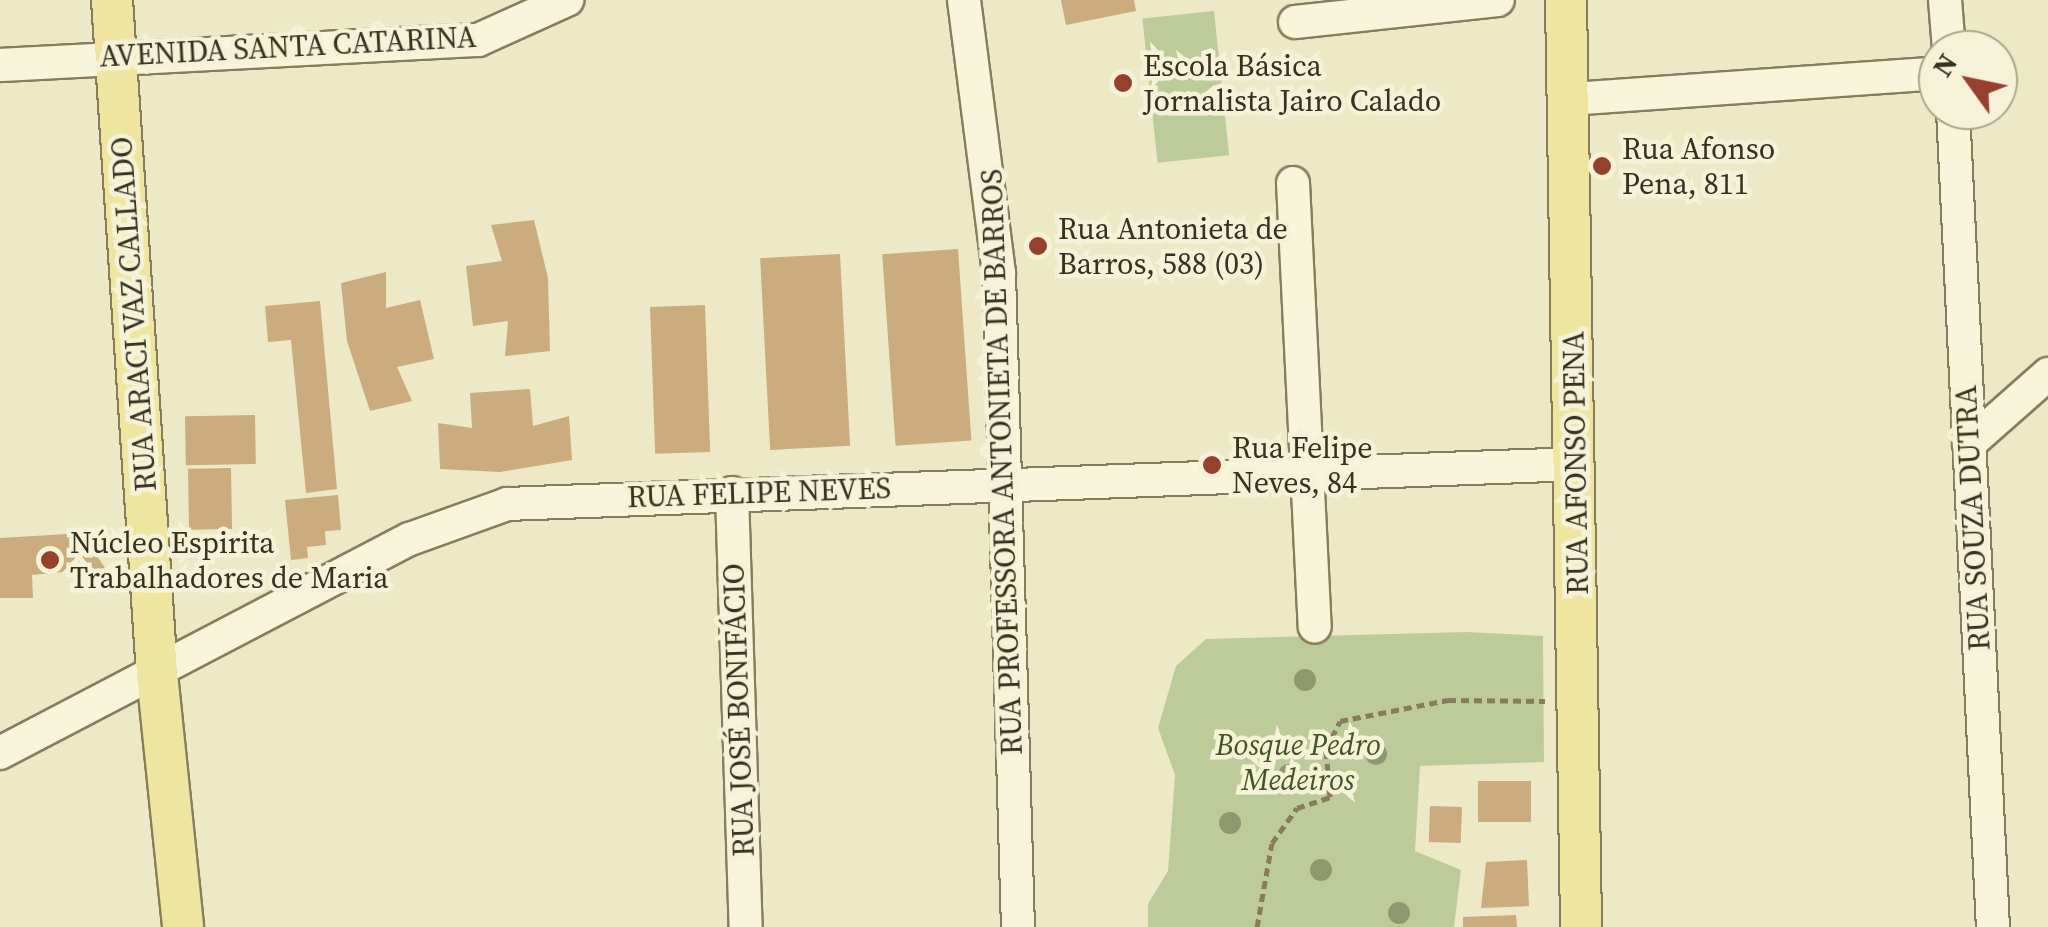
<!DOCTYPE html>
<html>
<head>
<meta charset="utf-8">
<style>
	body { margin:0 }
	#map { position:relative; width:2048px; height:927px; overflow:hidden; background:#ede9c7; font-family:"Source Serif 4",serif }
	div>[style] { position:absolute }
	.green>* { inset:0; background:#bdcb9b; transform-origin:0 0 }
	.building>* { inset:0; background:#caac7e; transform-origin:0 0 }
	.path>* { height:5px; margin-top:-2.5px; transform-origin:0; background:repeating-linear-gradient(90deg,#897c5d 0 8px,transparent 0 13px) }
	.roads { filter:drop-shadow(2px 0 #897c5d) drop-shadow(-2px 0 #897c5d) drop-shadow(0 2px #897c5d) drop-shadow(0 -2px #897c5d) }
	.minor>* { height:32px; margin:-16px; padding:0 16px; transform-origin:16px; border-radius:16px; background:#f8f5da }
	.major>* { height:40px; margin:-20px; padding:0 20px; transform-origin:20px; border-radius:20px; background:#efe5a1 }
	.trees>* { width:22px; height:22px; margin:-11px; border-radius:50%; background:#8e986f }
	.dots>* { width:28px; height:28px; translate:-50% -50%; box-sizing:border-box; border:5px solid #f5f2d7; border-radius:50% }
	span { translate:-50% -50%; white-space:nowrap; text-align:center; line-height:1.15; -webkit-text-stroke:9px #f5f2d7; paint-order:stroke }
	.street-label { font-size:30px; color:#393120 }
	.poi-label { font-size:30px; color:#393120 }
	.left { translate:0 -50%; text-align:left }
	.park-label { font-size:30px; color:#415527; font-style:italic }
	.north { position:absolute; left:1918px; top:30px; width:100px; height:100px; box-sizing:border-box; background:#f5f2d7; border:2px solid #aaa58e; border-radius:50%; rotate:303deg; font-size:28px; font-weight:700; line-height:40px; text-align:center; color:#393120 }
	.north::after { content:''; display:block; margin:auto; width:35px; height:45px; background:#96412e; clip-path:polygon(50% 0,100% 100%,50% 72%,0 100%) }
</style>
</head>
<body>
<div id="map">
	<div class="green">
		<div style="left:1214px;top:11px;width:145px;height:72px;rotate:84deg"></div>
		<div style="clip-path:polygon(1466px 632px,1543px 636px,1544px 762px,1420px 766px,1415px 851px,1461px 870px,1454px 927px,1148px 927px,1148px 904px,1168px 871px,1175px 775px,1158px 728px,1176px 666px,1206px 639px)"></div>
	</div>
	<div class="building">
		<div style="clip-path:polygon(1061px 0,1134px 0,1136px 11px,1066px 25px)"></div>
		<div style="clip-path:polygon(534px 220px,548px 278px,550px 351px,505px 356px,508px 321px,473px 326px,466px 266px,502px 261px,491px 225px)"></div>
		<div style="left:958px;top:249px;width:192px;height:76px;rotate:86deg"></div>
		<div style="left:840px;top:254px;width:192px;height:80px;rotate:87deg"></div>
		<div style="clip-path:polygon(386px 272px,386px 308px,420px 300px,434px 359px,397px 367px,412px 401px,370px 411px,347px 341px,341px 283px)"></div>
		<div style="clip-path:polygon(320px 301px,337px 489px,306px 493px,291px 340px,268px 342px,265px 306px)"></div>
		<div style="left:705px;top:305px;width:147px;height:55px;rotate:88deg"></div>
		<div style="clip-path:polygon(530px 389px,533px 426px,569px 416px,572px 460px,500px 472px,440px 469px,438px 423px,472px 428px,470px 393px)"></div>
		<div style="left:255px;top:415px;width:49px;height:70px;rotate:89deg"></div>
		<div style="left:231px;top:468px;width:61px;height:43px;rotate:89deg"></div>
		<div style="clip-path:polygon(338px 495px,341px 530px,325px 531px,326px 545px,307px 547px,308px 558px,291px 560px,285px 500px)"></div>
		<div style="clip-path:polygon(101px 532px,95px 553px,105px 568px,32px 575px,33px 598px,0 598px,0 538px)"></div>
		<div style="left:1478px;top:781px;width:53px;height:41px"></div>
		<div style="left:1430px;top:806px;width:32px;height:36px;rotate:2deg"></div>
		<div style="clip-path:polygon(1527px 860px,1529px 906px,1481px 908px,1486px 862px)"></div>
		<div style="clip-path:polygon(1516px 915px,1517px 927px,1463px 927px,1463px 917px)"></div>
	</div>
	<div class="path">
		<div style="left:1257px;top:927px;width:85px;rotate:-79.9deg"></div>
		<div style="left:1272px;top:843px;width:43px;rotate:-54.5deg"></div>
		<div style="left:1297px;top:808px;width:35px;rotate:-18deg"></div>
		<div style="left:1330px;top:797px;width:48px;rotate:-94.8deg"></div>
		<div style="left:1326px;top:749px;width:31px;rotate:-63deg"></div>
		<div style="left:1340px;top:721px;width:110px;rotate:-11deg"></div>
		<div style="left:1448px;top:700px;width:97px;rotate:0.6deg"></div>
	</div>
	<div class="roads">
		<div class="minor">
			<div style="left:964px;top:0;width:275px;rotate:82.7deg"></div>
			<div style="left:999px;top:273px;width:654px;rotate:88.34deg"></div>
			<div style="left:1945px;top:0;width:50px;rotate:85.4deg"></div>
			<div style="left:1295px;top:22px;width:204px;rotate:-6.2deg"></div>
			<div style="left:0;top:65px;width:479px;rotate:-3deg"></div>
			<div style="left:478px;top:40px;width:98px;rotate:-24.2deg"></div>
			<div style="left:1570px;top:99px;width:369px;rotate:-4deg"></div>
			<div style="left:1953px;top:110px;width:818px;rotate:87.2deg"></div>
			<div style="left:1293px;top:183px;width:444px;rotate:87.2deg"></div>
			<div style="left:1969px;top:444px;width:106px;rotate:-41.5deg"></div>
			<div style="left:732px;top:493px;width:434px;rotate:88.2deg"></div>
			<div style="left:0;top:753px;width:462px;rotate:-27.6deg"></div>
			<div style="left:410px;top:539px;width:103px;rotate:-19.8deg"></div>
			<div style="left:507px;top:504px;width:1071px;rotate:-2.14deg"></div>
		</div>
		<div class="major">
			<div style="left:112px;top:0;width:676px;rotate:86.18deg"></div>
			<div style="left:157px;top:674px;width:254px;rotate:84.1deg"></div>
			<div style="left:1566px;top:0;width:927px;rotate:89.07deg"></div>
		</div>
	</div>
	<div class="trees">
		<div style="left:1305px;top:680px"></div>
		<div style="left:1376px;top:754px"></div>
		<div style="left:1289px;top:775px"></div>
		<div style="left:1230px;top:823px"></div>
		<div style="left:1321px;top:870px"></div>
		<div style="left:1399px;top:913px"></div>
	</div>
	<div class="dots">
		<div style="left:1123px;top:83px;background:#96412e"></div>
		<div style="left:1602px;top:166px;background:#96412e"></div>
		<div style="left:1038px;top:246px;background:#96412e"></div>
		<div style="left:1212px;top:465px;background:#96412e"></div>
		<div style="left:50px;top:560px;background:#96412e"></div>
	</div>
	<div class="street-label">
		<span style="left:288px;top:47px;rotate:-3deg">AVENIDA SANTA CATARINA</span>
		<span style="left:134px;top:314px;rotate:-94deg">RUA ARACI VAZ CALLADO</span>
		<span style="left:1002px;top:462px;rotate:-92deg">RUA PROFESSORA ANTONIETA DE BARROS</span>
		<span style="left:1576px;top:463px;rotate:-91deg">RUA AFONSO PENA</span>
		<span style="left:759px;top:493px;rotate:-2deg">RUA FELIPE NEVES</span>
		<span style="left:1973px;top:518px;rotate:-93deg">RUA SOUZA DUTRA</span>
		<span style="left:739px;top:710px;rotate:-92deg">RUA JOSÉ BONIFÁCIO</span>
	</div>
	<div class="poi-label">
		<span class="left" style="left:1143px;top:83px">Escola Básica<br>Jornalista Jairo Calado</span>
		<span class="left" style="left:1622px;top:166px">Rua Afonso<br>Pena, 811</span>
		<span class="left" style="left:1058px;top:246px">Rua Antonieta de<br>Barros, 588 (03)</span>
		<span class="left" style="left:1232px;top:465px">Rua Felipe<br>Neves, 84</span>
		<span class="left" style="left:70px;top:560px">Núcleo Espirita<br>Trabalhadores de Maria</span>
	</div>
	<div class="park-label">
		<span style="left:1298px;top:762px">Bosque Pedro<br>Medeiros</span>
	</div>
	<div class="north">N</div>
</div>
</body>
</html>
